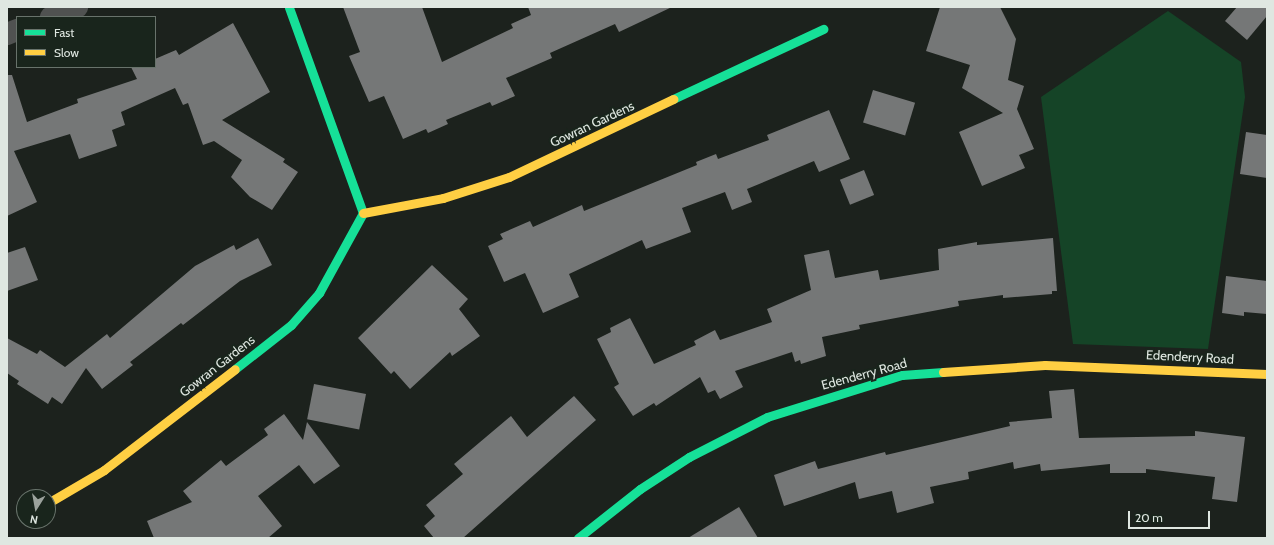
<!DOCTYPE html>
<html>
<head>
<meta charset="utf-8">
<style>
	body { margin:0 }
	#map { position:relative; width:1274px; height:545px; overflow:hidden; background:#1c221d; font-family:Cabin,sans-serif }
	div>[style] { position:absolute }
	.green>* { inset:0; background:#154427 }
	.building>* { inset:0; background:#757777; transform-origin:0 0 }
	.street>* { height:22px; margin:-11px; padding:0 11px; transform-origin:11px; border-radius:11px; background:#505251 }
	.fast>* { height:9px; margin:-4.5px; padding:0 4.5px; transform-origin:4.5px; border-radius:4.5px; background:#16e098 }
	.slow>* { height:9px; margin:-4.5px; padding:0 4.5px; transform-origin:4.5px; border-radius:4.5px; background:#ffcf43 }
	span { translate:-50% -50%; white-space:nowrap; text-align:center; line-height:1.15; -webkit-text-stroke:4px #19251c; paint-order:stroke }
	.street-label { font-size:13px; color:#dfe7e1 }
	.frame { position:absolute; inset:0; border:8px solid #dfe7e1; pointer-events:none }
	.legend { position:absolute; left:16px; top:16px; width:140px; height:52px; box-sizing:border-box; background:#19251c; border:1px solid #68736b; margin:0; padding:5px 7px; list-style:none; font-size:12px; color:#dfe7e1 }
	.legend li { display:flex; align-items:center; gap:8px; height:20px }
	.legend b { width:20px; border:1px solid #68736b }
	.north { position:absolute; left:16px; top:489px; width:40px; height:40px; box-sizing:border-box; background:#19251c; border:1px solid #68736b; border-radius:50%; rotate:191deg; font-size:11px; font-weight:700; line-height:16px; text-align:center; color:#dfe7e1 }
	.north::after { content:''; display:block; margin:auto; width:14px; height:18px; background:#9ba29c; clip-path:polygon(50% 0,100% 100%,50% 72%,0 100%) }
	.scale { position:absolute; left:1128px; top:511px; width:82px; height:18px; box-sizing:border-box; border:2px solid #dfe7e1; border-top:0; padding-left:5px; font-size:12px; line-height:14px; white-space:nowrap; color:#dfe7e1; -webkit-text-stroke:3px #19251c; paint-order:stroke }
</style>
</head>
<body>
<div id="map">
	<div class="green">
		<div style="clip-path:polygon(1168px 11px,1241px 62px,1245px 97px,1208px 349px,1073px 344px,1041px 97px)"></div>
	</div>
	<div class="building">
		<div style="clip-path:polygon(343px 7px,422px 7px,442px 62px,513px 28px,511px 24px,531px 15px,528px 7px,672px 7px,619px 32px,615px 24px,550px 53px,552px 58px,506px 78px,515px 96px,492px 106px,490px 102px,446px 120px,448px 124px,428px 133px,426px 129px,403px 139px,384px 96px,369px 102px,349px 56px,360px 52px)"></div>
		<div style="clip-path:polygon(940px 7px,1000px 7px,1016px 39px,1008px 80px,1024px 86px,1017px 109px,1034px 149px,1019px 155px,1025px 168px,982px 186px,959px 132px,1003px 113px,962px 88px,970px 65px,926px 51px)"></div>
		<div style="clip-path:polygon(1237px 7px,1267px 7px,1267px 16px,1247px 40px,1225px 21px)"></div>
		<div style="clip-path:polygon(233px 23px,270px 92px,222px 120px,285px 159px,283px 162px,298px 172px,272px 210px,250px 197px,231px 177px,242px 160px,214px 141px,203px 145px,188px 103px,183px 105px,175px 88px,121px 112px,125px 125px,112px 130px,117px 146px,79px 159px,70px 134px,14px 151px,37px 202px,7px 216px,7px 75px,12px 75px,27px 122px,78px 103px,77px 99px,137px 79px,131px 67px,155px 67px,155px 59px,176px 50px,179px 55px)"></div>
		<div style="left:873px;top:90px;width:44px;height:34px;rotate:17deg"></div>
		<div style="clip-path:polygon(829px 110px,850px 159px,819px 172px,814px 161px,747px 189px,752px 202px,732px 210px,725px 192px,682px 208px,691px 232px,646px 249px,642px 240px,569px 274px,579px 297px,543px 313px,525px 273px,504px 282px,488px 246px,503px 239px,500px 234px,530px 221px,533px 227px,582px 205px,584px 211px,697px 165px,696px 162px,716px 154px,718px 159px,769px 140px,767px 135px)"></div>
		<div style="clip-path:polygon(1246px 132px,1267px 135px,1267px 178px,1240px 174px)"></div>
		<div style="left:864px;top:170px;width:27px;height:26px;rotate:68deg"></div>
		<div style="clip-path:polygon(258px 238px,272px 265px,240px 281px,183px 325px,181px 323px,130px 362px,133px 365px,102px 389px,86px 368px,62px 404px,52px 397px,48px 404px,17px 384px,19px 381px,7px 373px,7px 338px,37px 354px,40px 350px,65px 367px,107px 334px,110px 338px,195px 266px,234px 245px,236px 250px)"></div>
		<div style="clip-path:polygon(1053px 238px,1057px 291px,1052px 291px,1052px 294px,1003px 298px,1003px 295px,958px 301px,959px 306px,859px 325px,860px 329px,822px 337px,826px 356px,801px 364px,800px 360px,795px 362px,792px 352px,735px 371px,743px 387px,720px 399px,715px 390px,708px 393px,700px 377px,656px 406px,654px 403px,633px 416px,614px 387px,619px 384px,597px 339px,611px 332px,610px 328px,630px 318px,654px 364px,696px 345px,694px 341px,715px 330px,720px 340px,772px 322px,767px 309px,811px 290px,804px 255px,829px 250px,835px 278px,878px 270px,880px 280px,939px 270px,938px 249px,977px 242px,977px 245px)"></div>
		<div style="clip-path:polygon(25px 247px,38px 280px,7px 291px,7px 253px)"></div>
		<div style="clip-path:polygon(432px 265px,468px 299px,459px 309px,480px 336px,452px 356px,450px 352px,410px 389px,394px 371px,391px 374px,358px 338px)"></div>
		<div style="clip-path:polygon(1226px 276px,1267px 281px,1267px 314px,1244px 312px,1244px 316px,1222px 313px)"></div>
		<div style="left:314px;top:384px;width:53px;height:36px;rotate:11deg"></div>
		<div style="clip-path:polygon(1074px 389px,1079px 438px,1195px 436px,1195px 431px,1245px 437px,1237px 502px,1212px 499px,1215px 477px,1146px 469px,1146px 473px,1110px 473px,1110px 464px,1041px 471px,1040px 464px,1014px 469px,1013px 462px,968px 472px,969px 479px,930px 487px,934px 503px,897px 513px,892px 491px,859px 499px,855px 482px,784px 506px,774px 475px,815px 461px,818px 469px,885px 452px,886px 455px,1010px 426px,1009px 422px,1052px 418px,1049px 391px)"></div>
		<div style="clip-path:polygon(574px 396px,596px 420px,463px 538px,434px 538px,424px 526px,435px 516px,426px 505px,463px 474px,454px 464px,511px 416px,527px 437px)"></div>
		<div style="clip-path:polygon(284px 414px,303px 440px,307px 422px,340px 466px,314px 484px,299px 465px,258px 496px,282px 526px,268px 538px,154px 538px,147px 521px,192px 502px,183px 491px,221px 460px,226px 466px,268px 435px,264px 429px)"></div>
		<div style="clip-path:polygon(739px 507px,758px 538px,688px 538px)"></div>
	</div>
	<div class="street">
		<div style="left:51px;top:17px;width:28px;rotate:-21deg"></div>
		<div style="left:7px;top:34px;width:11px;rotate:-22deg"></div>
	</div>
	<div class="fast">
		<div style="left:673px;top:99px;width:166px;rotate:-25deg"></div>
		<div style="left:235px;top:369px;width:71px;rotate:-38.2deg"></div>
		<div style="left:291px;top:325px;width:43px;rotate:-48.8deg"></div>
		<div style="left:319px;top:293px;width:91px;rotate:-61.2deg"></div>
		<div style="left:363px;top:213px;width:219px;rotate:-109.8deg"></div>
		<div style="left:578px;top:538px;width:79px;rotate:-38.3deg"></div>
		<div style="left:640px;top:489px;width:59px;rotate:-33.1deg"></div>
		<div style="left:689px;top:457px;width:88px;rotate:-27.1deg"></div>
		<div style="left:767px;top:417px;width:141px;rotate:-17.3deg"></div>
		<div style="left:902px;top:375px;width:41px;rotate:-4.2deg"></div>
	</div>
	<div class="slow">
		<div style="left:363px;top:213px;width:81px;rotate:-10.6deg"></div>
		<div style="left:443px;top:198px;width:69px;rotate:-17.7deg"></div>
		<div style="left:509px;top:177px;width:182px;rotate:-25.4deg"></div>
		<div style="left:943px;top:372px;width:102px;rotate:-3.9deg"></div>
		<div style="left:1045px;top:365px;width:222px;rotate:2.3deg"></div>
		<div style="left:48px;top:503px;width:65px;rotate:-30.5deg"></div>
		<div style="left:104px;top:470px;width:165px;rotate:-37.6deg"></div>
	</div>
	<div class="street-label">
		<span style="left:592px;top:124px;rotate:-25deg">Gowran Gardens</span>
		<span style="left:1190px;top:357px;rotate:3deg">Edenderry Road</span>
		<span style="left:217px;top:366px;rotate:-38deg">Gowran Gardens</span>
		<span style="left:864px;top:374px;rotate:-15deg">Edenderry Road</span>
	</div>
	<div class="frame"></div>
	<ul class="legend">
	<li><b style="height:5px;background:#16e098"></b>Fast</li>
	<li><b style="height:5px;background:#ffcf43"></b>Slow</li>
	</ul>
	<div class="north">N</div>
	<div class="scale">20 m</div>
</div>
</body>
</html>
